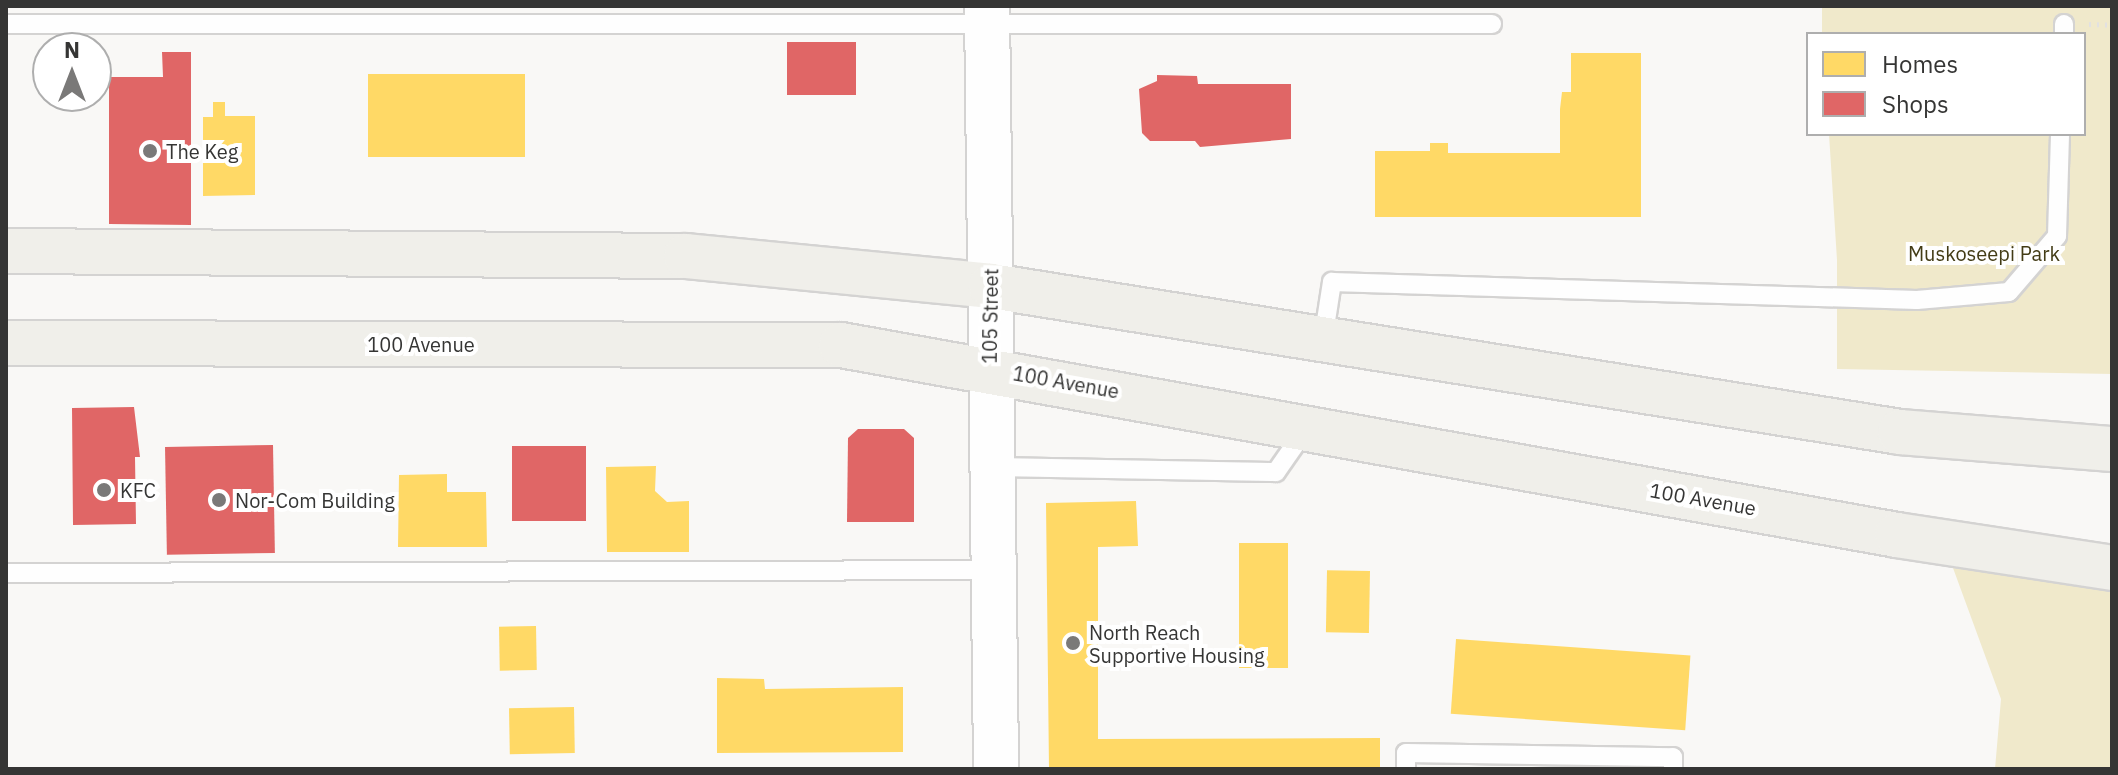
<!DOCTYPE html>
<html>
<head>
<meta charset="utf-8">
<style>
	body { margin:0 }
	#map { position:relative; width:2118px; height:775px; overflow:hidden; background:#f9f8f6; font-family:"IBM Plex Sans",sans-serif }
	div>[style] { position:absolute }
	.green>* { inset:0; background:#f0e9cb }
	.homes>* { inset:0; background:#ffd966; transform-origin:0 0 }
	.shops>* { inset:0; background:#e06666; transform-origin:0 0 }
	.path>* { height:5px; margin-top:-2.5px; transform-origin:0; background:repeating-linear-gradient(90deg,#e2e1e1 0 2px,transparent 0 8px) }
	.roads { filter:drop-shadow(2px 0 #d4d3d2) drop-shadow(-2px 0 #d4d3d2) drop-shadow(0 2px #d4d3d2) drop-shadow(0 -2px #d4d3d2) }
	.service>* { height:18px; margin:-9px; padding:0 9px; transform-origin:9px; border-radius:9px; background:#fefefe }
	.tertiary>* { height:44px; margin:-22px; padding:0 22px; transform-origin:22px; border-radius:22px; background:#fefefe }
	.secondary>* { height:44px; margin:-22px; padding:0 22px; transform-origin:22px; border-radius:22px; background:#f0efea }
	.dots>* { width:22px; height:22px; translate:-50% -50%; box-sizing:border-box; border:4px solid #fff; border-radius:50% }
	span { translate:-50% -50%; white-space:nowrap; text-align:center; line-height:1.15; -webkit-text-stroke:8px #fff; paint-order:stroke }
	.poi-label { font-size:20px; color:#353534 }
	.left { translate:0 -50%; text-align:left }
	.park-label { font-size:20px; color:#433c16 }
	.street-label { font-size:20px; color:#353534 }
	.frame { position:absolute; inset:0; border:8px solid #353534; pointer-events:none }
	.legend { position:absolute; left:1806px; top:32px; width:280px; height:104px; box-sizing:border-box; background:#fff; border:2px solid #aeaeae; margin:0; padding:10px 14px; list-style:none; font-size:24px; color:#353534 }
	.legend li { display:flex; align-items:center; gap:16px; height:40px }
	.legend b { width:40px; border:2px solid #aeaeae }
	.north { position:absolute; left:32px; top:32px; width:80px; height:80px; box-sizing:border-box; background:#fff; border:2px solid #aeaeae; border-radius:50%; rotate:0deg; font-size:22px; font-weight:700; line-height:32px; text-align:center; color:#353534 }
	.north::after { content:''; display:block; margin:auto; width:28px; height:36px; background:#7a7978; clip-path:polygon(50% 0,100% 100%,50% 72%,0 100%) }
</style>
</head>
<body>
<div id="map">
	<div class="green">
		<div style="clip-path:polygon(1822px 6px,2112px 6px,2112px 374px,1837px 369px,1837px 260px,1829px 134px,2084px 134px,2084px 34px,1822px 34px)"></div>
		<div style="clip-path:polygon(1953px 568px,2112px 586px,2112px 769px,1995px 769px,2001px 699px)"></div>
	</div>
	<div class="homes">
		<div style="clip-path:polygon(1571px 53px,1641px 53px,1641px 217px,1375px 217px,1375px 151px,1430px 151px,1430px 143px,1448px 143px,1448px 153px,1560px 153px,1560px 109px,1562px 92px,1571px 92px)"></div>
		<div style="left:368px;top:74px;width:157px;height:83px"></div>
		<div style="clip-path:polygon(213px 102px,225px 102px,225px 116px,255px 116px,255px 195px,203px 196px,203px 117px,213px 117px)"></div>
		<div style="clip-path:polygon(656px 466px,655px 491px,667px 502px,689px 501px,689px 552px,607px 552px,606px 467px)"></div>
		<div style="clip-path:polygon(447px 474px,447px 492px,486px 492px,487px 547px,398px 547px,399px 475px)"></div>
		<div style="clip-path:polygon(1136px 501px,1138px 546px,1098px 547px,1098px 739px,1380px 738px,1380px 769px,1049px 769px,1046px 503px)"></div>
		<div style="left:1288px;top:543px;width:125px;height:49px;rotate:90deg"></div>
		<div style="left:1370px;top:571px;width:62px;height:43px;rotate:91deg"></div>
		<div style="left:536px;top:626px;width:44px;height:37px;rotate:89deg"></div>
		<div style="left:1456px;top:639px;width:235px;height:75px;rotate:4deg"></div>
		<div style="clip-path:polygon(717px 678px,764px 679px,765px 689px,903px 687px,903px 752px,717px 753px)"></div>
		<div style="left:574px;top:707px;width:46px;height:65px;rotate:89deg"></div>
	</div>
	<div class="shops">
		<div style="left:787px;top:42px;width:69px;height:53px"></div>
		<div style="clip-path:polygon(162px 52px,191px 52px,191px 225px,109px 224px,109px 77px,163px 77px)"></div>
		<div style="clip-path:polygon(1157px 75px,1197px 76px,1198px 84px,1291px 84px,1291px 139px,1200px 147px,1195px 141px,1150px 141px,1142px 133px,1139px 89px,1157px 81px)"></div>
		<div style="clip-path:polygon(134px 407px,140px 457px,135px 457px,136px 524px,73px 525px,72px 408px)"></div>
		<div style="clip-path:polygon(858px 429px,904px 429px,914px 438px,914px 522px,847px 522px,848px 438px)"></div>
		<div style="left:273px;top:445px;width:108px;height:108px;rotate:89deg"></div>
		<div style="left:512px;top:446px;width:74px;height:75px"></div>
	</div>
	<div class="path">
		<div style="left:2089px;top:24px;width:23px;rotate:2deg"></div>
	</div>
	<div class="roads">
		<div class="service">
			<div style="left:6px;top:24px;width:1486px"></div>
			<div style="left:2064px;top:34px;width:10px;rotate:-90deg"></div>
			<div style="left:1323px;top:340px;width:59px;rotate:-81.2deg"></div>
			<div style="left:1332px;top:282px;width:585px;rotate:1.76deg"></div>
			<div style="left:1917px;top:300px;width:92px;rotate:-5deg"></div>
			<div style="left:2009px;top:292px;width:74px;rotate:-49.4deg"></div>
			<div style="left:2057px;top:236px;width:102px;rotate:-88.3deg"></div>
			<div style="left:991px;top:467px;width:285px;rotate:1deg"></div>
			<div style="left:1276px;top:472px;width:52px;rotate:-55.1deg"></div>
			<div style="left:6px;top:573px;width:987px;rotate:-0.17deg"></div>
			<div style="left:1406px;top:769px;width:16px;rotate:-90deg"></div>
			<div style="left:1406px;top:753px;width:267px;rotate:0.9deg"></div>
			<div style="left:1673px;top:757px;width:12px;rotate:90deg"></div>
		</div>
		<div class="tertiary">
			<div style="left:987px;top:6px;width:763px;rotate:89.32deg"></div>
		</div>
		<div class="secondary">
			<div style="left:6px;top:251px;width:680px;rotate:0.42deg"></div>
			<div style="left:686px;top:256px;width:306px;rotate:5.6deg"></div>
			<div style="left:991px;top:286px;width:921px;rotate:9.12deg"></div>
			<div style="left:1900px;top:432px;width:213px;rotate:4.6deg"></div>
			<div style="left:6px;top:343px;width:835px;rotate:0.14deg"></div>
			<div style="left:841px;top:345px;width:1073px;rotate:10.2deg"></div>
			<div style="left:1897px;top:535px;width:218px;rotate:8.7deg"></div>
		</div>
	</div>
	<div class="dots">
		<div style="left:150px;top:151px;background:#7a7978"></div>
		<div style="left:104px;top:490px;background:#7a7978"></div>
		<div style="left:219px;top:500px;background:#7a7978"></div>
		<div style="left:1073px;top:643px;background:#7a7978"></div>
	</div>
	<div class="poi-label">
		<span class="left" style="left:166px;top:151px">The Keg</span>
		<span class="left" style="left:120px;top:490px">KFC</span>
		<span class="left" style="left:235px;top:500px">Nor-Com Building</span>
		<span class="left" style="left:1089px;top:644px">North Reach<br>Supportive Housing</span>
	</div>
	<div class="park-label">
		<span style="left:1984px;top:253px">Muskoseepi Park</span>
	</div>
	<div class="street-label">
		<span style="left:990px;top:316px;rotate:-89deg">105 Street</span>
		<span style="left:421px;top:344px">100 Avenue</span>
		<span style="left:1066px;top:382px;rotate:10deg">100 Avenue</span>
		<span style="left:1703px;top:499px;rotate:10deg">100 Avenue</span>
	</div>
	<div class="frame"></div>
	<ul class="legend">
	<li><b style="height:22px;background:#ffd966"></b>Homes</li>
	<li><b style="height:22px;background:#e06666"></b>Shops</li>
	</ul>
	<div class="north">N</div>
</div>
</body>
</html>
